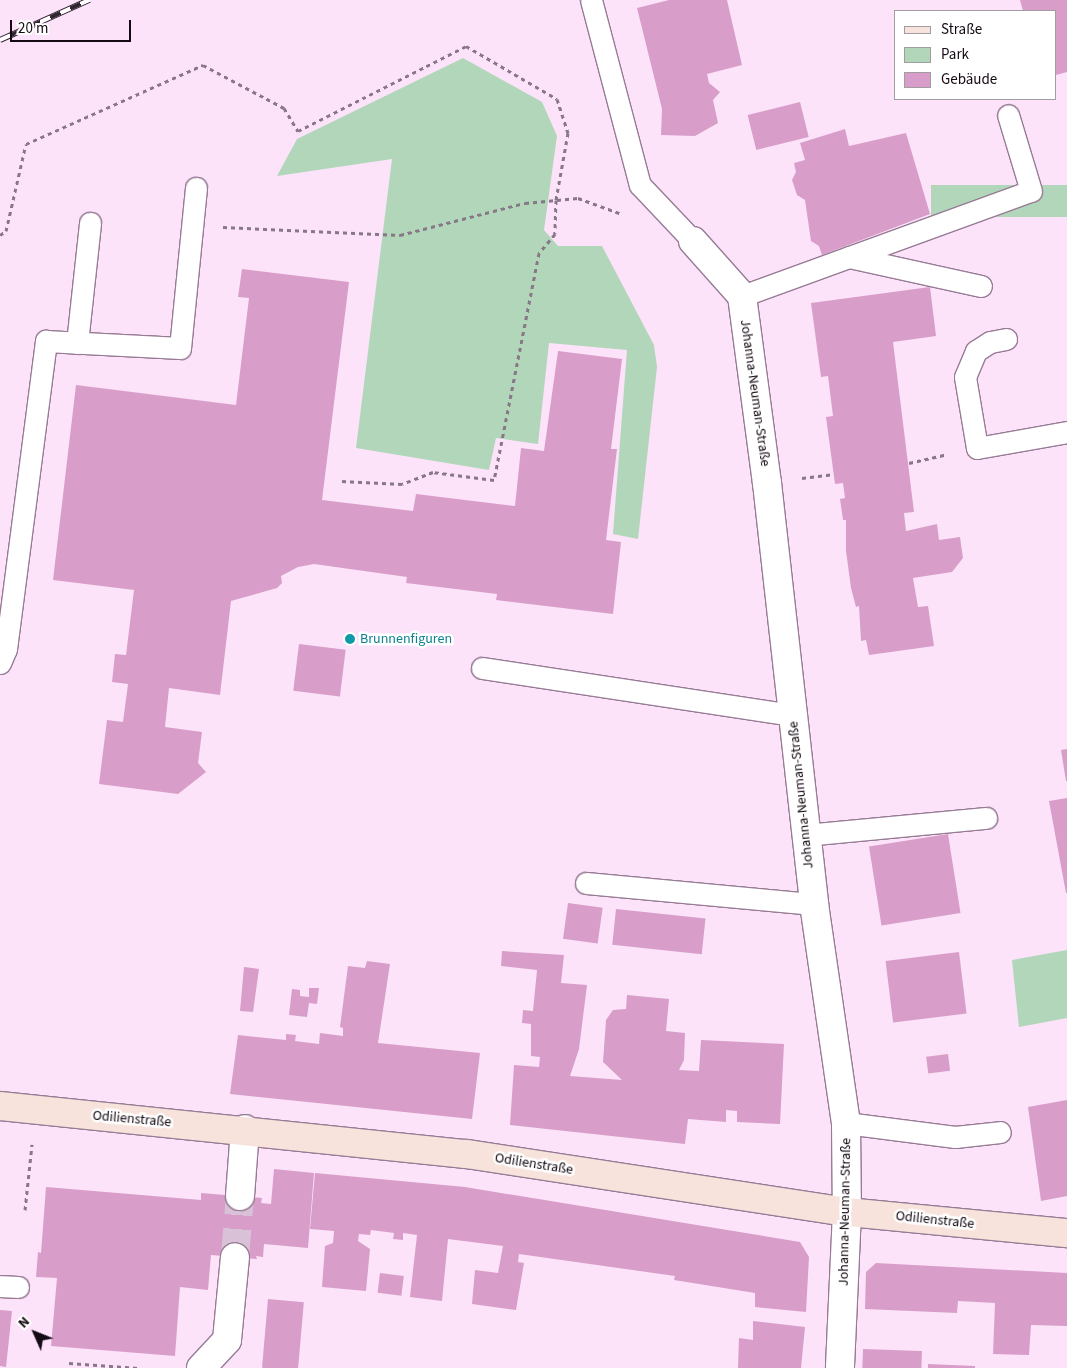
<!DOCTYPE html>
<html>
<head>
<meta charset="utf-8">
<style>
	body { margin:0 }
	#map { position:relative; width:1067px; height:1368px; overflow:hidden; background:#fce3fa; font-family:"Source Sans 3",sans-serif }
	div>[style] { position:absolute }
	.green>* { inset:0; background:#b1d6ba; transform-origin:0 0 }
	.building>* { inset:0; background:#d89ec9; transform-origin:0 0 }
	.street-tunnel>* { height:28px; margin-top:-14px; transform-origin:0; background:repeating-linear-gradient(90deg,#d9c2d7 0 28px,transparent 0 42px) }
	.path>* { height:3px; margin-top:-1.5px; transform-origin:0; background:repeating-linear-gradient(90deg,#887787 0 4px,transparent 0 8px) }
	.roads { filter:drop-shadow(1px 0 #977b95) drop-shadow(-1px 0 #977b95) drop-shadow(0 1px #977b95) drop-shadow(0 -1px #977b95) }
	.lane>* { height:21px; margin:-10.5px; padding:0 10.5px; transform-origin:10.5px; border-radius:10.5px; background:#fff }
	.street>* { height:28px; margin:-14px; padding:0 14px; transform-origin:14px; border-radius:14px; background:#fff }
	.secondary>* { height:28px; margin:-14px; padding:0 14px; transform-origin:14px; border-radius:14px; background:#f8e3dc }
	.rail>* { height:5.5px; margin-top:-2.75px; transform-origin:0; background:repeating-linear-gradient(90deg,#fff 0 11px,#312530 0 22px); box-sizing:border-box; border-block:1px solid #312530 }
	.dots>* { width:14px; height:14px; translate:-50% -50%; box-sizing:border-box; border:2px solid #fff; border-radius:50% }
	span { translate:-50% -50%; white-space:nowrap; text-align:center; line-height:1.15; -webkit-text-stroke:5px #fff; paint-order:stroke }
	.street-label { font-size:14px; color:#140a13 }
	.culture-label { font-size:14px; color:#0d838f }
	.left { translate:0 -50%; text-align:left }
	.legend { position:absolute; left:894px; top:10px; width:162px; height:90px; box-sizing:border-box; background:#fff; border:1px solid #a19da1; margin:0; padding:6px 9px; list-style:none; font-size:15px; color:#140a13 }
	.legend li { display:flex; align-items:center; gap:10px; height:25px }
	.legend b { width:25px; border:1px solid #a19da1 }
	.north { position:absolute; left:10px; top:1308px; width:50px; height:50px; -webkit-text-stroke:4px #fff; paint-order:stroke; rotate:314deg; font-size:14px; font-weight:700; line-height:20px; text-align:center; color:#140a13 }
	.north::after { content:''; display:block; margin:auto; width:18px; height:22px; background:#140a13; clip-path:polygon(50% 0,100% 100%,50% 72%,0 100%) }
	.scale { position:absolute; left:10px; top:20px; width:121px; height:22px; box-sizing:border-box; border:2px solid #140a13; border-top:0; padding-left:6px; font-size:15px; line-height:18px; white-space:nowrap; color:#140a13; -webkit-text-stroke:4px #fff; paint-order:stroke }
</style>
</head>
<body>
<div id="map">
	<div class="green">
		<div style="clip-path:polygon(463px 58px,542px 102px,557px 136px,544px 230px,558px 246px,602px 246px,654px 345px,657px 367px,638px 539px,613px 534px,627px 350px,549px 343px,538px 444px,496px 438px,489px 470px,356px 448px,392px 159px,277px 176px,297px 139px)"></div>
		<div style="left:1067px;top:185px;width:32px;height:136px;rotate:90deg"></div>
		<div style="clip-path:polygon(1067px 950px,1067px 1018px,1019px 1027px,1012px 960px)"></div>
	</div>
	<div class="building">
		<div style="clip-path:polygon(669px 0,727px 0,742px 65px,707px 74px,709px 83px,720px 92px,713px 100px,718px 123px,695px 136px,661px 135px,662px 109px,637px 8px)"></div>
		<div style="clip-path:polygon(1020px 0,1067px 0,1067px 72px,1056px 75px,1056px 11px,1023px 11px)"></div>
		<div style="left:800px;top:102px;width:36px;height:54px;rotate:76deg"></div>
		<div style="clip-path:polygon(845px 129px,849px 146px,906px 133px,930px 214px,822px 255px,819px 246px,811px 241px,805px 200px,797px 195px,792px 180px,796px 172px,794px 163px,805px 160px,800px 143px)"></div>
		<div style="clip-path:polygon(242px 269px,349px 282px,322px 500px,413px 511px,416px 494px,515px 506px,521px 448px,544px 451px,558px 351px,622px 359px,611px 449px,617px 449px,606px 540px,621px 542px,613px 614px,496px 600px,497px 594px,406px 583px,407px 577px,314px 564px,298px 567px,281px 576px,282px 583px,277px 588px,231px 601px,220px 695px,169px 688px,165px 727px,202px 732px,198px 763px,206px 772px,178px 794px,99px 784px,107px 720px,123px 722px,128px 684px,112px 682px,115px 654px,126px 655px,134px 590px,53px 580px,76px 385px,236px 405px,249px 298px,238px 297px)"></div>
		<div style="clip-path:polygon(930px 287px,936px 336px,893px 342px,914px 512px,904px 513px,906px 531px,937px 524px,939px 540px,960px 537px,963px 558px,952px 572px,913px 578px,918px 607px,928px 606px,934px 646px,869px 655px,866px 640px,861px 641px,859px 606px,856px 607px,851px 588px,846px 551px,846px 520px,843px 520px,840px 499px,845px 498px,843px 483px,835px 484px,826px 417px,833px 416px,828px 376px,821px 377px,811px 303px)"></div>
		<div style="left:299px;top:644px;width:47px;height:47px;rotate:7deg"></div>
		<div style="clip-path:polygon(1067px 749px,1067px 781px,1066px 781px,1061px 750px)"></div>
		<div style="clip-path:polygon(1067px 798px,1067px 893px,1066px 893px,1049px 801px)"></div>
		<div style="left:948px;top:834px;width:80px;height:80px;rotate:81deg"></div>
		<div style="left:568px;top:903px;width:35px;height:36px;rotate:8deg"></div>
		<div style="left:616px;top:909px;width:90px;height:36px;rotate:6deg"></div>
		<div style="clip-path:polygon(502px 951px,564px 955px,561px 983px,587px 985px,579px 1049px,570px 1076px,622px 1080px,603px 1062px,606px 1020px,613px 1010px,626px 1009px,627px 995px,669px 999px,666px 1031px,685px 1033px,684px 1060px,679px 1070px,699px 1071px,701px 1040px,784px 1044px,780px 1124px,737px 1122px,737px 1111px,726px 1110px,726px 1122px,688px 1119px,685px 1144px,510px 1125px,514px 1065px,539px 1067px,540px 1057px,531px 1056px,531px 1024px,522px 1023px,523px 1010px,533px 1011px,537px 970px,501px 966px)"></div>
		<div style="left:959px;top:952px;width:62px;height:74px;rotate:83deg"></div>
		<div style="clip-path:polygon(367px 961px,390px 964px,378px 1043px,480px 1053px,472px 1119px,230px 1094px,238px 1035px,286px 1040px,286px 1034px,296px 1035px,295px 1041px,319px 1044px,320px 1033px,343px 1036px,343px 1028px,340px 1027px,348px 966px,365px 968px)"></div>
		<div style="clip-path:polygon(244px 967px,259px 969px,253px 1012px,240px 1011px)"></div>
		<div style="clip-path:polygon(309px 988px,319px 988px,317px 1004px,309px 1003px,307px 1017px,289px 1015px,292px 989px,300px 990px,300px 996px,309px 997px)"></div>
		<div style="left:948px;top:1054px;width:17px;height:22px;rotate:83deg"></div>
		<div style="clip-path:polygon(1067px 1100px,1067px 1196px,1041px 1201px,1028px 1107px)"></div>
		<div style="clip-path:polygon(274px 1169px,314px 1173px,308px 1248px,264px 1244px,263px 1257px,256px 1256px,257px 1259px,211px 1255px,208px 1290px,180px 1287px,175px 1356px,51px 1346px,57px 1278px,36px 1277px,38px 1252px,41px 1253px,46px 1187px,201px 1200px,201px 1193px,262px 1198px,261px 1203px,271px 1204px)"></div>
		<div style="clip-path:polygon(315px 1173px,465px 1187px,800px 1242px,809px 1257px,806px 1312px,755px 1307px,755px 1293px,674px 1280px,675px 1276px,519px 1254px,518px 1262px,524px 1263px,516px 1310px,472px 1304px,475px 1270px,498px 1273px,503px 1246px,448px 1239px,442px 1301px,410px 1297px,417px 1235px,403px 1233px,403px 1240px,393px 1239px,394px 1233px,371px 1230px,370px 1235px,359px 1234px,358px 1241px,370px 1249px,366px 1291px,322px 1287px,325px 1246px,333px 1243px,334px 1231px,310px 1229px)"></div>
		<div style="clip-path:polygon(876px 1263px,1067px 1273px,1067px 1326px,1031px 1325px,1029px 1355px,993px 1354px,995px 1303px,958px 1301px,957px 1313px,865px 1309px,866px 1272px)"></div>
		<div style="left:380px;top:1273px;width:24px;height:20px;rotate:7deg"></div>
		<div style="left:268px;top:1299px;width:36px;height:69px;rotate:5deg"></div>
		<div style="clip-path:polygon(0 1310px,12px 1311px,6px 1367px,0 1366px)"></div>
		<div style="clip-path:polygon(753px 1321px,805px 1327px,801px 1368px,738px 1368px,739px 1338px,753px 1340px)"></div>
		<div style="left:863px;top:1349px;width:59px;height:19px;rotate:2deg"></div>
		<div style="clip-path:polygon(928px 1364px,975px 1366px,975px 1368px,928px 1368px)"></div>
	</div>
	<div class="street-tunnel">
		<div style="left:235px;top:1257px;width:61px;rotate:-85.3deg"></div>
	</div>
	<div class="path">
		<div style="left:223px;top:227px;width:177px;rotate:2.6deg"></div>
		<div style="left:400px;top:235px;width:129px;rotate:-14.4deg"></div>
		<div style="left:525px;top:203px;width:53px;rotate:-5.4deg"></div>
		<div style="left:578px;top:198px;width:47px;rotate:20deg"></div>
		<div style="left:0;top:235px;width:7px;rotate:-34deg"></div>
		<div style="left:6px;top:231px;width:89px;rotate:-77.1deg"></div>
		<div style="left:26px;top:144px;width:194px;rotate:-24.1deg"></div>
		<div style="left:203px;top:65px;width:92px;rotate:28deg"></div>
		<div style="left:284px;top:108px;width:27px;rotate:59deg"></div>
		<div style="left:298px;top:131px;width:188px;rotate:-26.8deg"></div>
		<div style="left:466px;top:46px;width:105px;rotate:30.2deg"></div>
		<div style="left:557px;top:99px;width:36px;rotate:72deg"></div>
		<div style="left:568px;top:133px;width:68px;rotate:100.2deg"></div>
		<div style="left:556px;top:200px;width:34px;rotate:92deg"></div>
		<div style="left:555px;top:234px;width:25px;rotate:130deg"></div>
		<div style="left:539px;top:253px;width:231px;rotate:101.2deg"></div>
		<div style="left:494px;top:480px;width:62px;rotate:-172.5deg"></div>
		<div style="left:433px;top:472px;width:33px;rotate:159deg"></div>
		<div style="left:402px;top:484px;width:61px;rotate:-177.2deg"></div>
		<div style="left:909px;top:463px;width:39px;rotate:-13deg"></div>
		<div style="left:802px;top:478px;width:31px;rotate:-7deg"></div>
		<div style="left:25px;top:1210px;width:66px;rotate:-83.9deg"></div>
		<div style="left:69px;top:1363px;width:70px;rotate:4.1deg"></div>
	</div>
	<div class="roads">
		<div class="lane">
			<div style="left:591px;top:0;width:191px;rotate:75.2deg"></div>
			<div style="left:640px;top:185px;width:77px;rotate:46.6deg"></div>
			<div style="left:849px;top:257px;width:135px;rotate:12.4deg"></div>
			<div style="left:742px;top:296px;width:307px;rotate:-20deg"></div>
			<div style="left:1031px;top:191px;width:79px;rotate:-106.8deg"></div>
			<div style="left:1006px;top:339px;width:16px;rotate:169deg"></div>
			<div style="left:990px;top:342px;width:17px;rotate:147deg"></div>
			<div style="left:976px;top:351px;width:28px;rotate:113deg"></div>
			<div style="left:965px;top:377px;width:72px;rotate:80.4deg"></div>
			<div style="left:977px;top:448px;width:91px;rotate:-10.1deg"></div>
			<div style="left:77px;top:343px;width:121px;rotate:-83.8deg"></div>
			<div style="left:0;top:663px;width:15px;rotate:-67deg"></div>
			<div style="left:6px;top:649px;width:311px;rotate:-82.6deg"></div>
			<div style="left:46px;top:341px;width:134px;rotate:3deg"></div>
			<div style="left:180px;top:348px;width:161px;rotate:-84.3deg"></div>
			<div style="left:482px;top:668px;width:314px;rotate:8.6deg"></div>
			<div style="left:805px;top:835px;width:182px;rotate:-5.4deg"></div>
			<div style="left:586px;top:883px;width:229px;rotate:5.3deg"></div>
			<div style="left:846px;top:1123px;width:110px;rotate:7.3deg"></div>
			<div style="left:955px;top:1137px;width:45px;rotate:-6.3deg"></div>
			<div style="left:0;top:1286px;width:18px;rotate:3deg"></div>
		</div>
		<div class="street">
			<div style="left:693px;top:241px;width:74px;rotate:48.3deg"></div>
			<div style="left:742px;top:296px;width:189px;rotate:82.4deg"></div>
			<div style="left:767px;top:483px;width:424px;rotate:83.6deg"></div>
			<div style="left:814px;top:904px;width:221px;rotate:81.7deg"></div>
			<div style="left:846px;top:1123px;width:89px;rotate:89.4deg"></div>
			<div style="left:847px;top:1212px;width:156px;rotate:92.6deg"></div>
			<div style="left:240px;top:1196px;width:67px;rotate:-85.7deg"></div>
			<div style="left:201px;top:1368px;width:38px;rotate:-47deg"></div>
			<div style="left:227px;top:1340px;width:83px;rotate:-84.5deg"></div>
		</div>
		<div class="secondary">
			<div style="left:0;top:1106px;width:469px;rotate:5.9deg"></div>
			<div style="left:467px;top:1154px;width:384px;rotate:8.7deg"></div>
			<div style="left:847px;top:1212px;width:221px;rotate:5.5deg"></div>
		</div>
	</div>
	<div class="rail">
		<div style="left:0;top:40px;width:98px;rotate:-24.2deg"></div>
	</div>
	<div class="dots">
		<div style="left:350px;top:639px;background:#0f9aa8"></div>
	</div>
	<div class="street-label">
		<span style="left:755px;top:393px;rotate:82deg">Johanna-Neuman-Straße</span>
		<span style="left:801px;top:795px;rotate:-96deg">Johanna-Neuman-Straße</span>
		<span style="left:132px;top:1119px;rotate:5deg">Odilienstraße</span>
		<span style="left:534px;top:1164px;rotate:9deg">Odilienstraße</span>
		<span style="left:845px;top:1212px;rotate:-89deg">Johanna-Neuman-Straße</span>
		<span style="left:935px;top:1220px;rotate:6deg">Odilienstraße</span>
	</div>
	<div class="culture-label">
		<span class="left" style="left:360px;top:639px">Brunnenfiguren</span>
	</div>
	<ul class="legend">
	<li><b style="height:6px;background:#f8e3dc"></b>Straße</li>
	<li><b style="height:14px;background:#b1d6ba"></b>Park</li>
	<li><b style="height:14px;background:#d89ec9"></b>Gebäude</li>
	</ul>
	<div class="north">N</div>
	<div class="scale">20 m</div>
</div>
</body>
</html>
